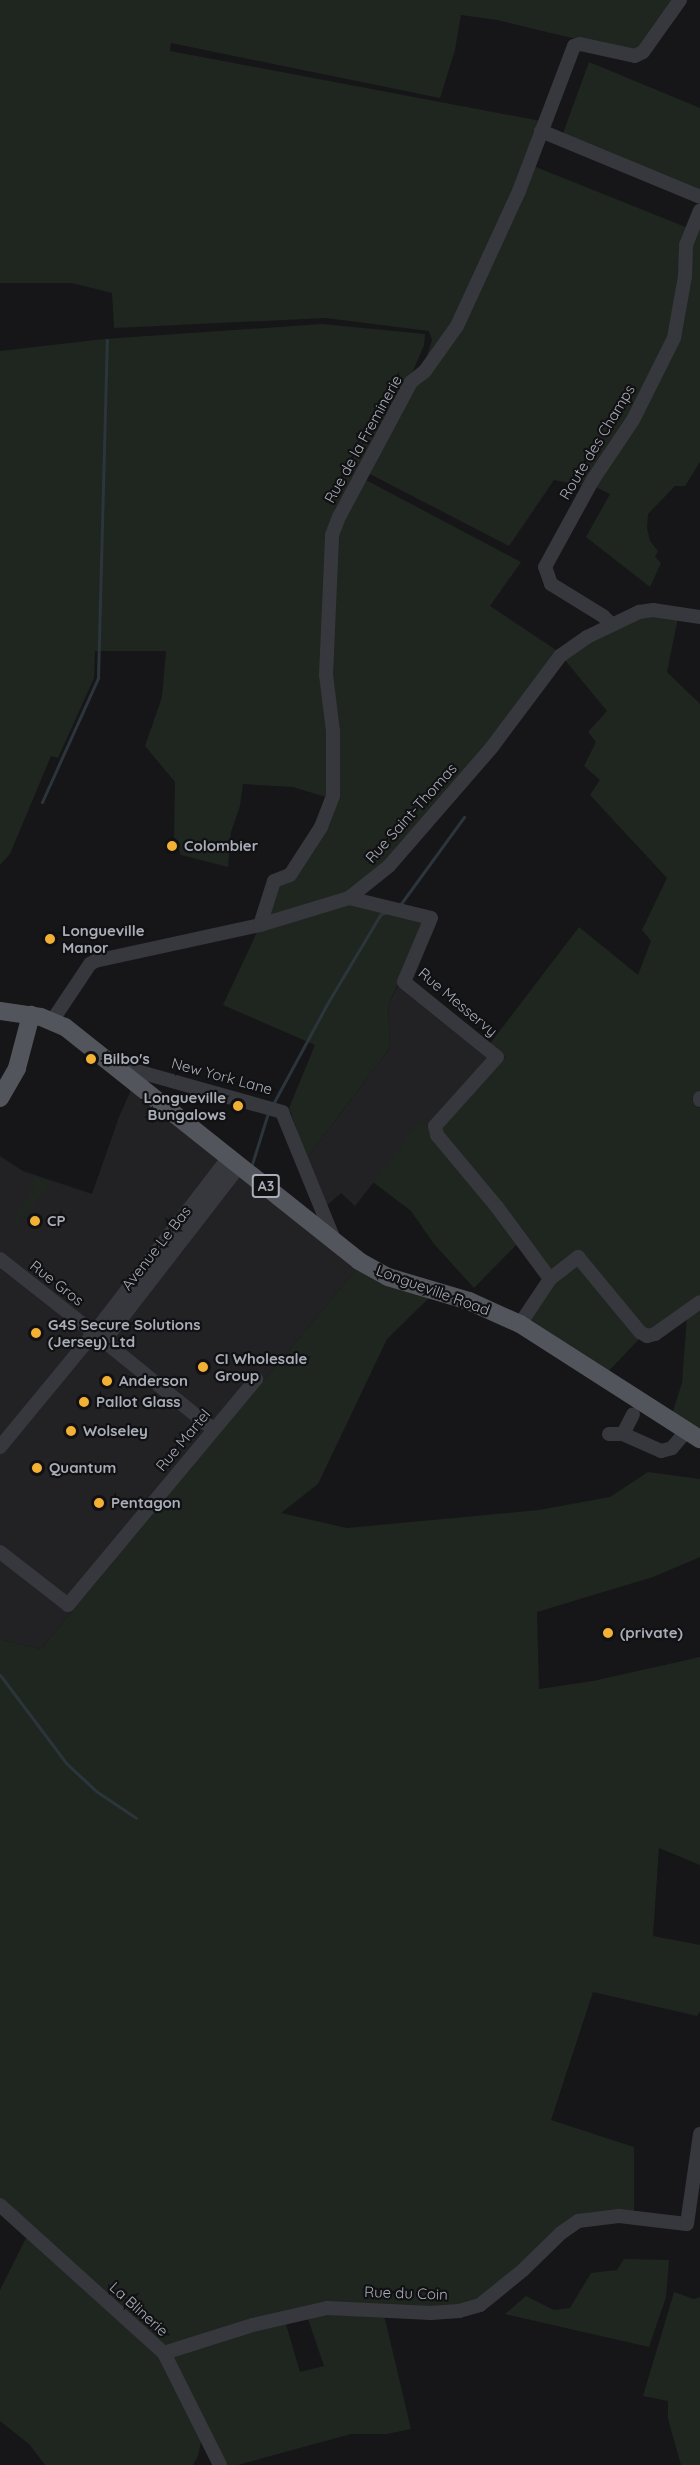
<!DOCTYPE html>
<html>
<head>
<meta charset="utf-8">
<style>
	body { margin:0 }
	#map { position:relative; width:700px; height:2465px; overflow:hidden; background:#161618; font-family:Quicksand,sans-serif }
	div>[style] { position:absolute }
	.built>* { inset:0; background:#222225 }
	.green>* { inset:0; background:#1e261f }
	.stream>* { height:3px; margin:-1.5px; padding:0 1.5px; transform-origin:1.5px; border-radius:1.5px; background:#2c353c }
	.minor>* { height:14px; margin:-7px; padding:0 7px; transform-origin:7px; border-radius:7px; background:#37383d }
	.major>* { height:18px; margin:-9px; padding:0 9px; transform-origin:9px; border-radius:9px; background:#53555c }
	.dots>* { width:16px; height:16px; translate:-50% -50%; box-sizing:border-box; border:3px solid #111113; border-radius:50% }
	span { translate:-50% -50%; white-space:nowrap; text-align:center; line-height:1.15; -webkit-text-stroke:4.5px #111113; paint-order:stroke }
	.shield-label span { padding:2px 4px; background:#111113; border:2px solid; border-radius:4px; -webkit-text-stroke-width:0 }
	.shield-label { font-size:14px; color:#a8adb8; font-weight:700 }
	.street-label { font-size:15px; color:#a8adb8 }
	.poi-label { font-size:15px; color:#a8adb8; font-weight:700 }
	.left { translate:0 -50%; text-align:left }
	.right { translate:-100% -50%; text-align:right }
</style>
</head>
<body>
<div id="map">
	<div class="built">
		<div style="clip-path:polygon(399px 983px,489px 1057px,429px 1127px,421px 1122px,355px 1206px,341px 1193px,324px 1208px,307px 1158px,390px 1048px,388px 1006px)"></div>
		<div style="clip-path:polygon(131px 1090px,358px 1267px,41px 1649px,0 1639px,0 1156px,23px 1171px,92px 1194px,119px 1117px)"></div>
	</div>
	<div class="green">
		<div style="clip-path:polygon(0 0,677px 0,635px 53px,497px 20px,461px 15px,455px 50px,440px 98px,171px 43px,170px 51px,541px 121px,516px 192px,449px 335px,425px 362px,432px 340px,429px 331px,326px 318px,114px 328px,112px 293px,72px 283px,0 283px)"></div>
		<div style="clip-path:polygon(589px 62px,700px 108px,700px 193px,562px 136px)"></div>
		<div style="clip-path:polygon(531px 165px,688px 228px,671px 335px,641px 395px,585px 486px,554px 480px,509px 546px,366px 472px,415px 383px,432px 368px)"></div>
		<div style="clip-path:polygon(700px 224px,700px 462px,685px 486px,675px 486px,648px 514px,647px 528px,650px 541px,658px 551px,655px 557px,661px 563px,650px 587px,586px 537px,610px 494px,593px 486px,637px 419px,691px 273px,693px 241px)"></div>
		<div style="clip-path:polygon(322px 324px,425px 334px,424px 345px,412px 373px,331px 521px,329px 798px,293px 787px,243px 784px,240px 806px,231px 832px,228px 867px,181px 855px,174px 837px,175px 782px,145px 746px,162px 697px,166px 651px,95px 651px,94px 678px,58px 758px,51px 756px,10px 854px,0 865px,0 351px,104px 339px)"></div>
		<div style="clip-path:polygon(364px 479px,521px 562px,490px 606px,559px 652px,494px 740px,383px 866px,344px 895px,263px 919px,274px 887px,291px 878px,336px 795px,330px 679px,335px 537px)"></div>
		<div style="clip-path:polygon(641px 616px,678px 618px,667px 672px,700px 704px,700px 1091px,692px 1099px,700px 1108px,700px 1299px,655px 1329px,644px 1330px,580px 1251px,552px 1272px,440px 1133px,440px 1124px,505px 1057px,489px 1045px,579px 927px,638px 975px,651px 941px,642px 930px,667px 878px,590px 795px,600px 780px,584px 766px,596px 742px,588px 732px,607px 711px,564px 659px,592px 639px)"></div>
		<div style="clip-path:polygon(346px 904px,426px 921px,388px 1006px,390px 1048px,307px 1158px,289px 1108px,315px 1045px,223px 1005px,258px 930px)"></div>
		<div style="clip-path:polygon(421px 1121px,429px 1127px,519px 1242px,474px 1288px,434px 1244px,411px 1211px,373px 1182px)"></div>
		<div style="clip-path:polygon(34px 1176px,52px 1182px,17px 1225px,12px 1220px,35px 1190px,28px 1184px)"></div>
		<div style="clip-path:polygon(579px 1261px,640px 1338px,606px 1374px,527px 1321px,553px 1282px)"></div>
		<div style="clip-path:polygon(358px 1267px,430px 1297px,387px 1339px,318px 1484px,281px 1513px,347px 1528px,539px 1510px,610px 1497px,648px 1472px,700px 1479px,700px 1557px,653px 1577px,537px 1612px,539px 1689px,593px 1681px,700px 1657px,700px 1865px,659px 1848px,653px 1936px,700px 1945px,700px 2011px,697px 2016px,593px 1992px,551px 2120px,634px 2147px,634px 2214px,592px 2212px,577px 2215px,476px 2301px,461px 2305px,397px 2308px,336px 2304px,177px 2346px,164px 2345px,0 2200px,0 1639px,41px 1649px)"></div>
		<div style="clip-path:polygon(700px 1308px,700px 1432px,672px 1414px,682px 1383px,687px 1316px)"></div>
		<div style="clip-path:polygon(27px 2236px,160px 2358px,202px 2437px,198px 2456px,193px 2465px,45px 2465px,30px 2445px,0 2421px,0 2290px)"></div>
		<div style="clip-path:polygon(624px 2259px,669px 2260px,666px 2297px,649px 2347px,505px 2314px,526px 2296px,554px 2310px,570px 2308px,591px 2273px,617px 2270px)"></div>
		<div style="clip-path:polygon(674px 2292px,694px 2299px,700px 2297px,700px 2465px,681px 2465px,668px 2419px,668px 2401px,643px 2396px)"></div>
		<div style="clip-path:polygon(330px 2313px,384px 2315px,411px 2429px,387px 2434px,351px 2434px,238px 2465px,223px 2465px,170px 2357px,285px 2321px,300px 2372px,324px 2366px,307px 2316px)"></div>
	</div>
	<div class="stream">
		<div style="left:42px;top:802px;width:136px;rotate:-65.7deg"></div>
		<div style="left:98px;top:678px;width:338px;rotate:-88.5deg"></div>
		<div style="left:400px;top:905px;width:109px;rotate:-54deg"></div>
		<div style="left:273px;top:1104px;width:114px;rotate:-61.6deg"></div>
		<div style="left:327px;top:1004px;width:104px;rotate:-59.2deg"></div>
		<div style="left:380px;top:915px;width:7px;rotate:-27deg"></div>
		<div style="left:252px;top:1164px;width:53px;rotate:-72.6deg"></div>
		<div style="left:0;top:1675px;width:110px;rotate:53.1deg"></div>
		<div style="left:66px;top:1763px;width:41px;rotate:43deg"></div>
		<div style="left:96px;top:1791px;width:48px;rotate:34deg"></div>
	</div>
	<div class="minor">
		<div style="left:541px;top:131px;width:172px;rotate:22.5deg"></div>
		<div style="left:611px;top:624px;width:11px;rotate:-135deg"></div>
		<div style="left:603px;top:616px;width:61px;rotate:-148.4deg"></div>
		<div style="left:551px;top:584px;width:18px;rotate:-109deg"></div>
		<div style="left:545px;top:567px;width:98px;rotate:-61.3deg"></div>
		<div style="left:592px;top:481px;width:73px;rotate:-56.1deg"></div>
		<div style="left:633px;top:420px;width:92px;rotate:-63.4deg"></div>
		<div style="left:674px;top:338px;width:63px;rotate:-79.9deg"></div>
		<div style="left:685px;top:276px;width:31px;rotate:-88deg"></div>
		<div style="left:686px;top:245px;width:37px;rotate:-68deg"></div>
		<div style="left:349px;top:898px;width:84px;rotate:13.7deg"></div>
		<div style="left:431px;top:918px;width:69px;rotate:112.9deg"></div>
		<div style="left:404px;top:982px;width:119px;rotate:38.9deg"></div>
		<div style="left:497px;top:1057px;width:93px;rotate:131.9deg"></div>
		<div style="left:435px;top:1126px;width:9px;rotate:77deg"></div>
		<div style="left:437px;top:1135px;width:94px;rotate:50.2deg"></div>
		<div style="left:497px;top:1207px;width:89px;rotate:53.6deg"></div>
		<div style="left:260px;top:925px;width:46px;rotate:-72.3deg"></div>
		<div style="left:274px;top:881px;width:17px;rotate:-21deg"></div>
		<div style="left:290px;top:875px;width:57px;rotate:-57.1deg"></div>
		<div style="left:321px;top:827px;width:33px;rotate:-69deg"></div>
		<div style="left:333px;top:796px;width:65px;rotate:-90deg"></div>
		<div style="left:333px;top:731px;width:56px;rotate:-97.1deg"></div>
		<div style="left:326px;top:675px;width:140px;rotate:-87.5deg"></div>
		<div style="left:332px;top:535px;width:19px;rotate:-69deg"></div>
		<div style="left:339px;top:517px;width:153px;rotate:-61.9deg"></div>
		<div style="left:411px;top:382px;width:18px;rotate:-38deg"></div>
		<div style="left:425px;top:371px;width:55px;rotate:-54.6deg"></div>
		<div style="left:457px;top:326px;width:149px;rotate:-65.3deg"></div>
		<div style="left:519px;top:191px;width:155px;rotate:-69.2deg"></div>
		<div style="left:574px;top:46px;width:6px;rotate:-18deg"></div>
		<div style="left:580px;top:44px;width:56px;rotate:12.3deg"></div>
		<div style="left:635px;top:56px;width:9px;rotate:-27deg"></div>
		<div style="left:643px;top:52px;width:64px;rotate:-54.6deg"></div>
		<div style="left:52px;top:1021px;width:69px;rotate:-56.3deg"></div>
		<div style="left:90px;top:964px;width:6px;rotate:-31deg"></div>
		<div style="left:95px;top:961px;width:169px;rotate:-12.3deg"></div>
		<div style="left:260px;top:925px;width:93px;rotate:-16.9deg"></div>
		<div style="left:349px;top:898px;width:51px;rotate:-38.7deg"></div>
		<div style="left:389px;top:866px;width:157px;rotate:-49.1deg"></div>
		<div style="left:492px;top:747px;width:114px;rotate:-53.2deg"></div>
		<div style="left:560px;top:656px;width:33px;rotate:-35deg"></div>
		<div style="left:587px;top:637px;width:58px;rotate:-25.7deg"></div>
		<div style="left:639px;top:612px;width:14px;rotate:-8deg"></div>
		<div style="left:653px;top:610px;width:48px;rotate:8.5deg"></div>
		<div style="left:120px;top:1071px;width:20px;rotate:3deg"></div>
		<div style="left:140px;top:1072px;width:148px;rotate:15.7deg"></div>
		<div style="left:282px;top:1112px;width:140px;rotate:67.8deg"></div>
		<div style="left:700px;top:1098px;width:2px;rotate:90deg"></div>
		<div style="left:0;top:1259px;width:120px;rotate:38.2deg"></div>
		<div style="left:94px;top:1333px;width:222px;rotate:-52.5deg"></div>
		<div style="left:520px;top:1324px;width:54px;rotate:-56.3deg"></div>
		<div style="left:550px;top:1279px;width:36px;rotate:-38deg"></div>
		<div style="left:578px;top:1257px;width:97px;rotate:50.4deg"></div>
		<div style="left:640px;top:1332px;width:8px;rotate:30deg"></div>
		<div style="left:647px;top:1336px;width:8px;rotate:-14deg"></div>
		<div style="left:655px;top:1334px;width:55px;rotate:-35.4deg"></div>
		<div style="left:104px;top:1341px;width:222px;rotate:-52.3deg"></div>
		<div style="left:609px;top:1434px;width:14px"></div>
		<div style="left:623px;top:1434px;width:42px;rotate:24.1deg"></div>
		<div style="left:661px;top:1451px;width:11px;rotate:-15deg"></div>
		<div style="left:672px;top:1448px;width:23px;rotate:-50deg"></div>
		<div style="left:623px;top:1434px;width:22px;rotate:-63deg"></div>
		<div style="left:0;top:1447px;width:148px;rotate:-50.5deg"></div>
		<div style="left:94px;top:1333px;width:153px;rotate:38.9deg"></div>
		<div style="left:0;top:1552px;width:86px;rotate:37.9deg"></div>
		<div style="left:68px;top:1605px;width:294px;rotate:-50.2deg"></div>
		<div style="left:0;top:2205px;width:221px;rotate:42.1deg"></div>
		<div style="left:164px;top:2353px;width:125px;rotate:63.4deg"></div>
		<div style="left:164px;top:2353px;width:93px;rotate:-17.5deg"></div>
		<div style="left:253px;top:2325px;width:76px;rotate:-12.9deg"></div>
		<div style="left:327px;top:2308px;width:104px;rotate:2.8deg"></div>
		<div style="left:431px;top:2313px;width:28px;rotate:-4deg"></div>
		<div style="left:459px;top:2311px;width:22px;rotate:-16deg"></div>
		<div style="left:480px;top:2305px;width:55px;rotate:-39.1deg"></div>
		<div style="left:523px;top:2270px;width:53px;rotate:-44.2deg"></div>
		<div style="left:561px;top:2233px;width:21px;rotate:-35deg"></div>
		<div style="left:578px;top:2221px;width:41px;rotate:-7deg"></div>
		<div style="left:619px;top:2216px;width:68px;rotate:6.7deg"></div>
		<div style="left:687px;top:2224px;width:91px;rotate:-81.8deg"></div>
	</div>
	<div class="major">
		<div style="left:0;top:1011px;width:41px;rotate:8.3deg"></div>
		<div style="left:41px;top:1017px;width:26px;rotate:23deg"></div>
		<div style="left:65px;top:1027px;width:376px;rotate:38.5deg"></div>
		<div style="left:359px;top:1261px;width:33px;rotate:29deg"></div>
		<div style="left:388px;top:1277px;width:84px;rotate:16.5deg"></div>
		<div style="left:469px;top:1301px;width:56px;rotate:24.3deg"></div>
		<div style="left:520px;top:1324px;width:214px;rotate:32.6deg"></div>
		<div style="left:0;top:1098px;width:34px;rotate:-60deg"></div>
		<div style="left:17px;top:1068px;width:55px;rotate:-75.2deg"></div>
	</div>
	<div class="dots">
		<div style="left:172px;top:846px;background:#f2b134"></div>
		<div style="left:50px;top:939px;background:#f2b134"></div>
		<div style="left:91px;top:1059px;background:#f2b134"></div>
		<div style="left:238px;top:1106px;background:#f2b134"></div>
		<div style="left:35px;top:1221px;background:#f2b134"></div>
		<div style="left:36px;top:1333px;background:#f2b134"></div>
		<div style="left:203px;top:1367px;background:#f2b134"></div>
		<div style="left:107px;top:1381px;background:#f2b134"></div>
		<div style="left:84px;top:1402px;background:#f2b134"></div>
		<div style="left:71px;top:1431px;background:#f2b134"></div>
		<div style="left:37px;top:1468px;background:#f2b134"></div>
		<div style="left:99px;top:1503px;background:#f2b134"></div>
		<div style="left:608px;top:1633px;background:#f2b134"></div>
	</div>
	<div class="shield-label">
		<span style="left:266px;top:1186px">A3</span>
	</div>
	<div class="street-label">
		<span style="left:363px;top:439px;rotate:-61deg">Rue de la Freminerie</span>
		<span style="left:597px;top:442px;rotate:-59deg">Route des Champs</span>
		<span style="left:411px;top:813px;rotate:-48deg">Rue Saint-Thomas</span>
		<span style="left:458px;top:1002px;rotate:40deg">Rue Messervy</span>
		<span style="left:222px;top:1076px;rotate:15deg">New York Lane</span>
		<span style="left:156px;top:1248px;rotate:-52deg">Avenue Le Bas</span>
		<span style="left:57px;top:1283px;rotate:38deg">Rue Gros</span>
		<span style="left:433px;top:1290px;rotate:20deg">Longueville Road</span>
		<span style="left:183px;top:1440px;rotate:-50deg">Rue Martel</span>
		<span style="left:406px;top:2293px;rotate:2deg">Rue du Coin</span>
		<span style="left:139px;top:2309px;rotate:42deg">La Blinerie</span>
	</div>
	<div class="poi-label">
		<span class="left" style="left:184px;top:846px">Colombier</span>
		<span class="left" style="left:62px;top:939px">Longueville<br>Manor</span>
		<span class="left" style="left:103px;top:1059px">Bilbo's</span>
		<span class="right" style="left:226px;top:1106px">Longueville<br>Bungalows</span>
		<span class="left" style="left:47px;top:1221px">CP</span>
		<span class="left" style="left:48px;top:1333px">G4S Secure Solutions<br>(Jersey) Ltd</span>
		<span class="left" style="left:215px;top:1367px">CI Wholesale<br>Group</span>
		<span class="left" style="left:119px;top:1381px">Anderson</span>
		<span class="left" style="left:96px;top:1402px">Pallot Glass</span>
		<span class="left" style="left:83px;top:1431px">Wolseley</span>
		<span class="left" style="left:49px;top:1468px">Quantum</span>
		<span class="left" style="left:111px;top:1503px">Pentagon</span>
		<span class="left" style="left:620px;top:1633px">(private)</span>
	</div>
</div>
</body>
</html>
